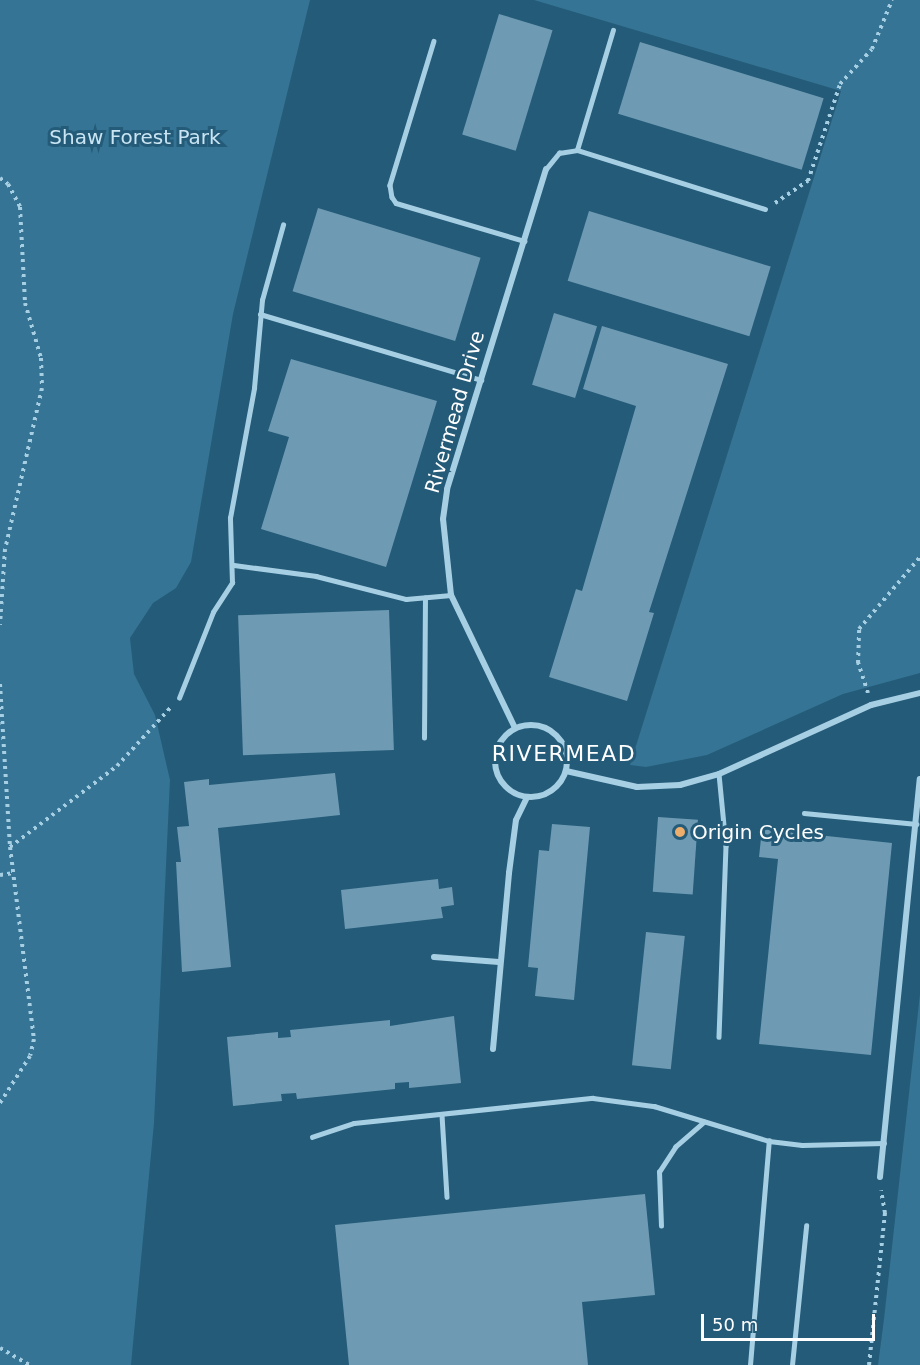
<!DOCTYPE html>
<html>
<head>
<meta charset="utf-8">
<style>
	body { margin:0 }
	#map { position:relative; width:920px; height:1365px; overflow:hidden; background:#245b79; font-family:"DejaVu Sans",sans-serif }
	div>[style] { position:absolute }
	.green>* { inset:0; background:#357494 }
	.building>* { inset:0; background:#6e9bb3; transform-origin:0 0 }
	.path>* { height:4px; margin-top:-2px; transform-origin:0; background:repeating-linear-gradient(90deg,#a7cfe4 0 3px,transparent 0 7.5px) }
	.service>* { height:4.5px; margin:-2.25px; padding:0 2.25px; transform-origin:2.25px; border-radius:2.25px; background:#a7cfe4 }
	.minor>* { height:6px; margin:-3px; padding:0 3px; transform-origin:3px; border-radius:3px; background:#a7cfe4 }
	.minor>.ring { margin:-3px; padding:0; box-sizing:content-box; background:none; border:6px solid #a7cfe4; border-radius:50% }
	.dots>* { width:16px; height:16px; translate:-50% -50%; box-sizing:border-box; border:3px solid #245b79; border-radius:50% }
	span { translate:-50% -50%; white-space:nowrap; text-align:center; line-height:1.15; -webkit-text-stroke:6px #245b79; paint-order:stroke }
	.park-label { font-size:20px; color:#c9e5f3 }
	.street-label { font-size:20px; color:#fff }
	.poi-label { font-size:20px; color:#fff }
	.left { translate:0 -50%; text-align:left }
	.quarter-label { font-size:22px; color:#fff; letter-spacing:1.5px }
	.scale { position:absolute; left:701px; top:1314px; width:174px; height:27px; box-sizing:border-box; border:3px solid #fff; border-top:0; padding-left:8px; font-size:18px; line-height:21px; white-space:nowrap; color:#fff; -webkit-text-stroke:4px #245b79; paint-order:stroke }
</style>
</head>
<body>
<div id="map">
	<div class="green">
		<div style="clip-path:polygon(0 0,310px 0,233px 314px,191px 562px,176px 588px,153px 603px,130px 638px,134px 674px,155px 715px,170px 780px,154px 1123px,131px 1365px,0 1365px)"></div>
		<div style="clip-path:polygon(534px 0,920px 0,920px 673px,843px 694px,707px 755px,646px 767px,630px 765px,841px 91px)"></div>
		<div style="clip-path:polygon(920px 994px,920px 1365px,878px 1365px,884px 1319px)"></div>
	</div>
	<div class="building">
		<div style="left:499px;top:14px;width:56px;height:126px;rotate:17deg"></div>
		<div style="left:640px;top:42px;width:192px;height:75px;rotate:17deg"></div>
		<div style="left:318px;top:208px;width:170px;height:87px;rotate:17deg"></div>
		<div style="left:589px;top:211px;width:190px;height:73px;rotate:17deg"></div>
		<div style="left:554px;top:313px;width:45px;height:75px;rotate:17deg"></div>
		<div style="clip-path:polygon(602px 326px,728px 364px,649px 612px,654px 613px,627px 701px,549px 677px,576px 589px,582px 591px,636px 406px,583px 389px)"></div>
		<div style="clip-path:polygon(291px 359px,437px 401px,386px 567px,261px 529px,289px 437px,268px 431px)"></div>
		<div style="left:389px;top:610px;width:140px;height:151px;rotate:88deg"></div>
		<div style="clip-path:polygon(335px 773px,340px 815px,218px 828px,231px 967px,182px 972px,176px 862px,181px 862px,177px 827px,189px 826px,184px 782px,209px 779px,209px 785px)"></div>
		<div style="left:658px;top:817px;width:40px;height:75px;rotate:4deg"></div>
		<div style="clip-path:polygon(552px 824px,590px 827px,574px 1000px,535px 996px,538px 968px,528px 967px,539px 850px,549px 851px)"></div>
		<div style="clip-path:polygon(762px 829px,892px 843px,871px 1055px,759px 1044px,778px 859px,759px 857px)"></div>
		<div style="clip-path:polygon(438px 879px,439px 889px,452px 887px,454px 905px,441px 907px,443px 918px,345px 929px,341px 890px)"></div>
		<div style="left:646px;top:932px;width:39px;height:134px;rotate:6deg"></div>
		<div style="clip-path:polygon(454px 1016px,461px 1083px,409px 1088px,409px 1082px,395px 1083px,395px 1089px,297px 1099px,296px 1093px,281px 1094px,282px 1101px,233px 1106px,227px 1037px,278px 1032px,278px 1038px,291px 1037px,290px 1030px,390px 1020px,390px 1026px)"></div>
		<div style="clip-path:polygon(645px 1194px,655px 1295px,582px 1302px,588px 1365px,349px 1365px,335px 1225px)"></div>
	</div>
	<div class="path">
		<div style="left:0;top:178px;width:10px;rotate:37deg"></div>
		<div style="left:8px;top:184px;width:26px;rotate:62deg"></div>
		<div style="left:20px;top:207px;width:96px;rotate:87deg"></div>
		<div style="left:25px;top:303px;width:57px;rotate:73.8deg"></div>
		<div style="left:41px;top:358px;width:30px;rotate:88deg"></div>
		<div style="left:42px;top:388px;width:165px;rotate:102.9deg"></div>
		<div style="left:5px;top:549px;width:76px;rotate:93.8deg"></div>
		<div style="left:775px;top:203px;width:40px;rotate:-34deg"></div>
		<div style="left:808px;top:181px;width:102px;rotate:-71.7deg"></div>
		<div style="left:840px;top:84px;width:47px;rotate:-47.6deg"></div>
		<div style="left:872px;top:49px;width:53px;rotate:-67.8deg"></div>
		<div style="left:0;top:684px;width:163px;rotate:86.5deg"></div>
		<div style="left:10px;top:847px;width:193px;rotate:82.9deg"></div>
		<div style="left:34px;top:1039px;width:17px;rotate:103deg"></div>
		<div style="left:30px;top:1056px;width:56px;rotate:122.6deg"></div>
		<div style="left:868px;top:693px;width:32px;rotate:-108deg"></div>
		<div style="left:858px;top:663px;width:34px;rotate:-88deg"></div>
		<div style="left:859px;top:629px;width:94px;rotate:-49.7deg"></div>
		<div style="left:10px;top:847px;width:134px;rotate:-37.1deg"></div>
		<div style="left:117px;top:766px;width:80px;rotate:-47.5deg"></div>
		<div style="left:0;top:875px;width:14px;rotate:-8deg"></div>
		<div style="left:0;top:1348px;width:34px;rotate:30deg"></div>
		<div style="left:869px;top:1365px;width:153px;rotate:-84deg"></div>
		<div style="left:885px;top:1213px;width:23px;rotate:-100deg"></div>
	</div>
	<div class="service">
		<div style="left:434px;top:41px;width:151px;rotate:107deg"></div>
		<div style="left:390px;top:185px;width:12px;rotate:81deg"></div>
		<div style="left:392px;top:197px;width:7px;rotate:56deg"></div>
		<div style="left:396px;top:203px;width:134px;rotate:16.5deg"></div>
		<div style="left:577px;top:150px;width:125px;rotate:-73.3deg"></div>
		<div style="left:546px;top:169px;width:21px;rotate:-51deg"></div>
		<div style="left:559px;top:153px;width:18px;rotate:-9deg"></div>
		<div style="left:577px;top:150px;width:197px;rotate:17.4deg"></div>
		<div style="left:260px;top:314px;width:231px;rotate:16.6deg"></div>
		<div style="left:234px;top:565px;width:83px;rotate:7.6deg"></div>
		<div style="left:316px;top:576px;width:93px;rotate:14.3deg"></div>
		<div style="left:406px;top:599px;width:45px;rotate:-5.1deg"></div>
		<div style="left:179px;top:698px;width:92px;rotate:-68.4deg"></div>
		<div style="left:213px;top:612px;width:35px;rotate:-57deg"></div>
		<div style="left:232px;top:583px;width:65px;rotate:-91.8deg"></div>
		<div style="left:230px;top:518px;width:132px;rotate:-79.5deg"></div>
		<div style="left:254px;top:388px;width:88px;rotate:-84.8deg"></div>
		<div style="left:262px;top:300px;width:78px;rotate:-74.4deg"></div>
		<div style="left:424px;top:738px;width:140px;rotate:-89.6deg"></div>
		<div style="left:719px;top:774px;width:72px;rotate:84.4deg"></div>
		<div style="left:726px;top:846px;width:191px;rotate:92.1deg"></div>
		<div style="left:804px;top:813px;width:113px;rotate:5.6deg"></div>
		<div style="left:442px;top:1115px;width:82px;rotate:86.5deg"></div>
		<div style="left:312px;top:1137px;width:44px;rotate:-18.4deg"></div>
		<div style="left:354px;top:1123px;width:240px;rotate:-6deg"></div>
		<div style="left:593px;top:1098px;width:62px;rotate:7.5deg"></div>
		<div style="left:654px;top:1106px;width:120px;rotate:16.9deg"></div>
		<div style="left:769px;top:1141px;width:33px;rotate:7deg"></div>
		<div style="left:802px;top:1145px;width:82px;rotate:-1.4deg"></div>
		<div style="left:661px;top:1226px;width:54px;rotate:-92.1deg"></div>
		<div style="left:659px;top:1172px;width:30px;rotate:-57deg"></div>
		<div style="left:675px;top:1147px;width:38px;rotate:-41deg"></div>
		<div style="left:750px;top:1365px;width:225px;rotate:-85.2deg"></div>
		<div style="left:792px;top:1365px;width:140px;rotate:-84.2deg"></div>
	</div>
	<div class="minor">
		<div class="ring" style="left:495px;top:725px;width:66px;height:66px"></div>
		<div style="left:515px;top:728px;width:148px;rotate:-115.7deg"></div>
		<div style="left:451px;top:595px;width:76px;rotate:-96deg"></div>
		<div style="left:443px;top:519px;width:30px;rotate:-82deg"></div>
		<div style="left:447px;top:489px;width:335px;rotate:-72.8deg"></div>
		<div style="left:566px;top:771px;width:73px;rotate:12.7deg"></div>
		<div style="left:637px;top:787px;width:43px;rotate:-2.7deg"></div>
		<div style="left:680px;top:785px;width:41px;rotate:-15.8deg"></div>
		<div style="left:719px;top:774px;width:167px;rotate:-24.4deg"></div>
		<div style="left:871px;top:705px;width:50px;rotate:-13.8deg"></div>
		<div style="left:434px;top:957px;width:65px;rotate:4.4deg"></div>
		<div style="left:493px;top:1049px;width:177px;rotate:-84.8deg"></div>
		<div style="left:509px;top:873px;width:53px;rotate:-82.5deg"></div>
		<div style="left:516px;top:820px;width:25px;rotate:-64deg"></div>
		<div style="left:880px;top:1177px;width:400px;rotate:-84.3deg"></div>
	</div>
	<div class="dots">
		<div style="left:680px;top:832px;background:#edad6b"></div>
	</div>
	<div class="park-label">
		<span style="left:135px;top:137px">Shaw Forest Park</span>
	</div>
	<div class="street-label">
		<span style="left:455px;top:412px;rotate:-74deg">Rivermead Drive</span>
	</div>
	<div class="poi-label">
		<span class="left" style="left:692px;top:832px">Origin Cycles</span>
	</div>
	<div class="quarter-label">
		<span style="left:564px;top:754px">RIVERMEAD</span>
	</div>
	<div class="scale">50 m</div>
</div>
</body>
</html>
